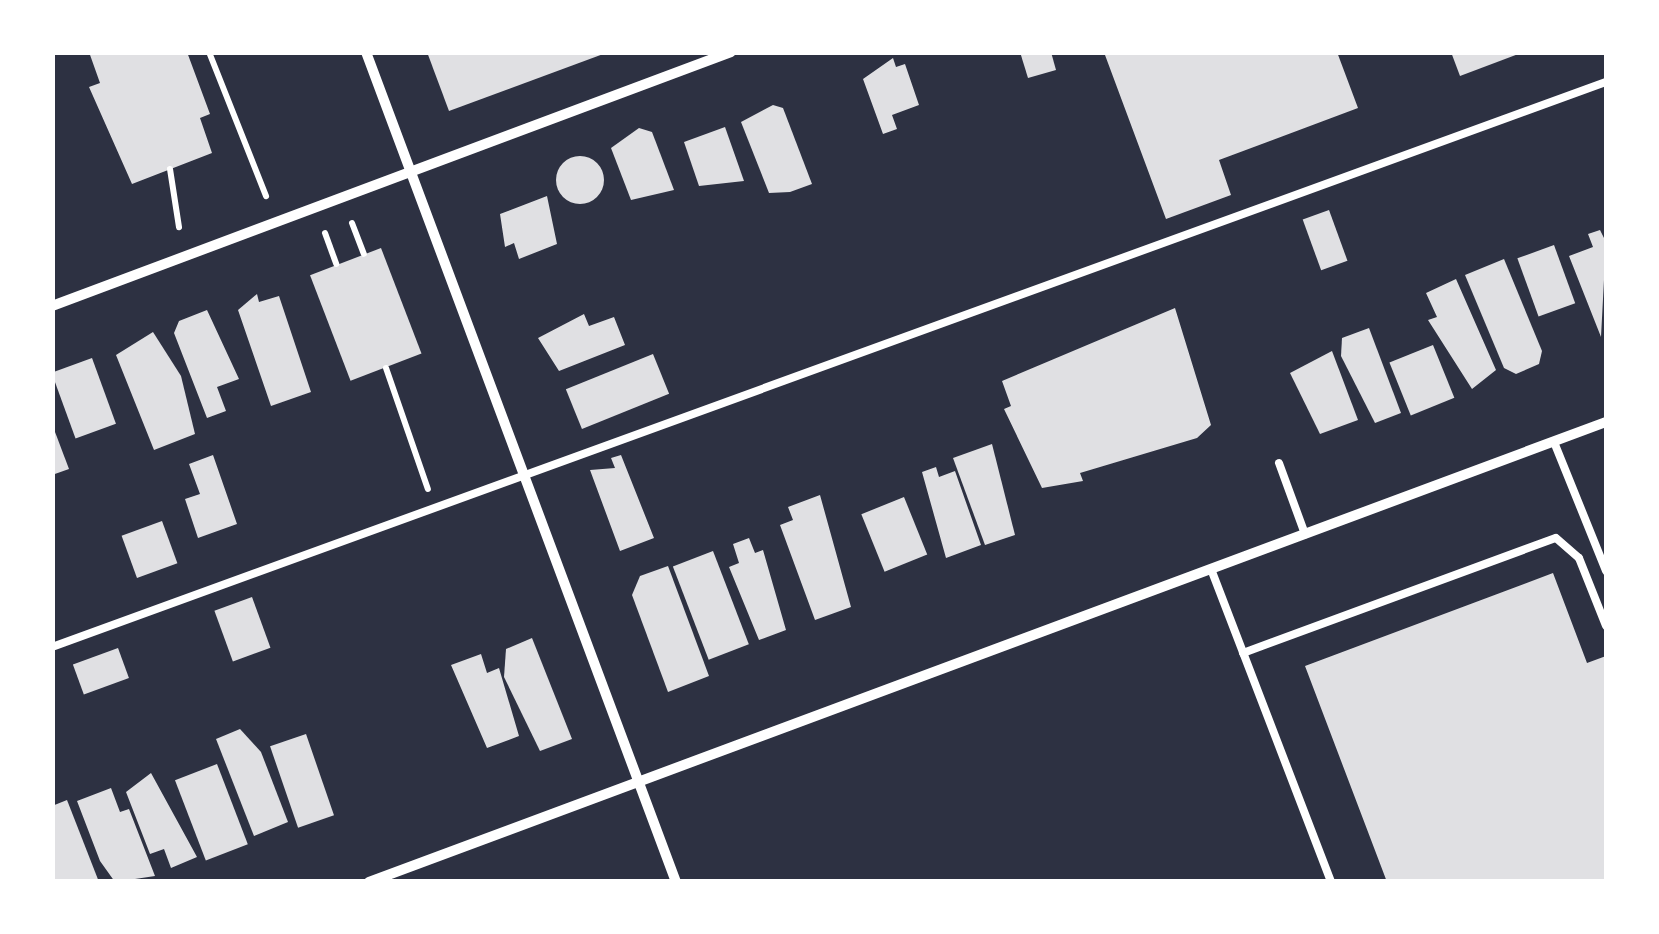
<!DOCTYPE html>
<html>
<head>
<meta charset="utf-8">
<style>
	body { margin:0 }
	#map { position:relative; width:1659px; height:934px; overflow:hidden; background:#2d3142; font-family:Cabin,sans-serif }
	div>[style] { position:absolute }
	.building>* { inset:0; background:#e0e0e3; transform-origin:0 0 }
	.round { border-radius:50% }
	.path>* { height:6px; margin:-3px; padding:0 3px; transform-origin:3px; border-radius:3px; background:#fff }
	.service>* { height:8px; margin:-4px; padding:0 4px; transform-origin:4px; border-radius:4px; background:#fff }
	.minor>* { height:10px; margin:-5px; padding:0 5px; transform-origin:5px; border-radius:5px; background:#fff }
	span { translate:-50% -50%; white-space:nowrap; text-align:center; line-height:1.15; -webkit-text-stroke:10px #fff; paint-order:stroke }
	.frame { position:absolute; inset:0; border:55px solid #fff; pointer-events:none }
</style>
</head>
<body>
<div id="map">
	<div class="building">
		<div style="clip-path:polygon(89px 52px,187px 52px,210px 114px,200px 118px,212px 153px,132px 184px,89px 87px,100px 83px)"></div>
		<div style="clip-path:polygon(427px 52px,605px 52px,606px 53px,449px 111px)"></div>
		<div style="clip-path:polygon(1020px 52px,1051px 52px,1056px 70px,1028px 78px)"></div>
		<div style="clip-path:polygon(1337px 52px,1358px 108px,1219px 160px,1231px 195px,1166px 219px,1105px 55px)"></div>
		<div style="clip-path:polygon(1451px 52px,1521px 52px,1521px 53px,1460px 76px)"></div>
		<div style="clip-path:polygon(893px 58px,896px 67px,905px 64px,919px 105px,892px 115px,897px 129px,883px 134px,863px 79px)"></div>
		<div style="clip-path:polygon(773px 105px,783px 108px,812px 184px,790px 192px,769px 193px,741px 122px)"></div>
		<div style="clip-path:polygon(725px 127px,744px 181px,699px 186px,684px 142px)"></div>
		<div style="clip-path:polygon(639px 128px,652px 132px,674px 190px,631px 200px,611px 148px)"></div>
		<div class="round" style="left:556px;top:156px;width:48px;height:48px"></div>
		<div style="clip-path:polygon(547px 196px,557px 244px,519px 259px,514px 243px,505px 247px,500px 214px)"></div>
		<div style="left:1329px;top:210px;width:54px;height:28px;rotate:70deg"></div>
		<div style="clip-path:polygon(1600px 230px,1606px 242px,1601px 337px,1569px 256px,1593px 247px,1588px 234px)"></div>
		<div style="left:1554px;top:245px;width:62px;height:39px;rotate:70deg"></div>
		<div style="left:381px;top:248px;width:113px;height:76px;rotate:69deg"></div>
		<div style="clip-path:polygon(1504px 259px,1542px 351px,1539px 364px,1516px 374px,1504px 368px,1465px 275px)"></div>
		<div style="clip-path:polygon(1456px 279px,1496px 370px,1472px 389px,1428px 320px,1437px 317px,1426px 293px)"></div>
		<div style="clip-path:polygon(257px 294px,259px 302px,279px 296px,311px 392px,271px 406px,238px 310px)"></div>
		<div style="clip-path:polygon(1175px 308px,1211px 425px,1197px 438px,1080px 473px,1083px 481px,1042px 488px,1004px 409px,1011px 406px,1002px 381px)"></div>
		<div style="clip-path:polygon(207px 310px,239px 379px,217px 387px,226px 411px,207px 418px,174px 333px,179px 321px)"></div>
		<div style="clip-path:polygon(584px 314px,589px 326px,614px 317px,625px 345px,559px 371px,538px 338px)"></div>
		<div style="clip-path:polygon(1369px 328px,1401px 413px,1375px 423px,1341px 356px,1342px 338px)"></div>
		<div style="clip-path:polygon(153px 332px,181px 376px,195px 434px,154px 450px,116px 355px)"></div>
		<div style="left:1433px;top:345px;width:57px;height:47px;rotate:68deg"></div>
		<div style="clip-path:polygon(1332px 351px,1358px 420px,1320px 434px,1290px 373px)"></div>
		<div style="left:653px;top:354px;width:43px;height:94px;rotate:68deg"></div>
		<div style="left:92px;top:358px;width:70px;height:43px;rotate:70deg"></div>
		<div style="clip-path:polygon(52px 424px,69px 469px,52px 475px)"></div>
		<div style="clip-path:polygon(992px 444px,1015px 535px,985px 545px,953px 458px)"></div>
		<div style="clip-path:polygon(213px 455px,237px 524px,198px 538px,185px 499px,200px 494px,189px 464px)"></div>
		<div style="clip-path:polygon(621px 455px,654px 538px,620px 551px,590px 470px,615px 468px,611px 458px)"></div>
		<div style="clip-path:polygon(936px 467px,939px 477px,955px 471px,981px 545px,946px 558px,922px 472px)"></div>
		<div style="clip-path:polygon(820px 495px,851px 607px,815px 620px,780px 525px,793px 520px,788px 507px)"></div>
		<div style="left:904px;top:497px;width:62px;height:46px;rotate:68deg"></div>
		<div style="left:162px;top:521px;width:45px;height:43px;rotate:70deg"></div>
		<div style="clip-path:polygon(749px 538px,755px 553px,763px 550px,786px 630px,759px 640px,729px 567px,739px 563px,733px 544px)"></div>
		<div style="left:713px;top:551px;width:100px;height:43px;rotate:69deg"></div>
		<div style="clip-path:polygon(668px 566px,709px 676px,668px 692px,632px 595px,640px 576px)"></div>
		<div style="clip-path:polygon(1553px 573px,1587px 663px,1606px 656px,1606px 882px,1387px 882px,1305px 666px)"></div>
		<div style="left:252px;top:597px;width:54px;height:40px;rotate:70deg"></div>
		<div style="clip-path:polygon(532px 638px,572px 739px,540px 751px,504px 677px,506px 649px)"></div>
		<div style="left:118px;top:648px;width:32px;height:48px;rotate:70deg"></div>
		<div style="clip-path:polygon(481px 654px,487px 673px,499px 668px,519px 736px,487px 748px,451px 665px)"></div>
		<div style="clip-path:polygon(240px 729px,261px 752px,288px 822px,254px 836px,216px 739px)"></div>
		<div style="left:306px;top:734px;width:86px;height:38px;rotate:71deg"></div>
		<div style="left:217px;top:764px;width:86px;height:45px;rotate:69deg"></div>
		<div style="clip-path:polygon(151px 773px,197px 857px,171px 868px,164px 849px,150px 854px,126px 792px)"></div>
		<div style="clip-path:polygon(111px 788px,120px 812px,129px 809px,155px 876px,115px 882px,100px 861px,77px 801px)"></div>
		<div style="clip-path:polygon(67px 800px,99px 882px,52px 882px,52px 806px)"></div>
	</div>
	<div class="path">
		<div style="left:209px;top:52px;width:155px;rotate:68.4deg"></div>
		<div style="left:170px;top:169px;width:59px;rotate:81.2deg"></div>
		<div style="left:352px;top:223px;width:33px;rotate:69deg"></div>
		<div style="left:325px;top:233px;width:33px;rotate:70deg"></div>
		<div style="left:386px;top:368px;width:128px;rotate:70.9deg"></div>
	</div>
	<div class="service">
		<div style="left:1554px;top:442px;width:139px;rotate:68deg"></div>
		<div style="left:1279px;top:463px;width:76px;rotate:69.9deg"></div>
		<div style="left:1211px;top:569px;width:335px;rotate:69deg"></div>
		<div style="left:52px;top:647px;width:1654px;rotate:-19.98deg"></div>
		<div style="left:1243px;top:653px;width:333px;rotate:-20.2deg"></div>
		<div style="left:1556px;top:538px;width:30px;rotate:41deg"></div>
		<div style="left:1579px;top:558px;width:73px;rotate:68.3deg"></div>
	</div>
	<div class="minor">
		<div style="left:366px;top:52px;width:886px;rotate:69.52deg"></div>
		<div style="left:52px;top:306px;width:725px;rotate:-20.51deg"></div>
		<div style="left:369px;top:882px;width:1320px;rotate:-20.4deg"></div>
	</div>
	<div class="frame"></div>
</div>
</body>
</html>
